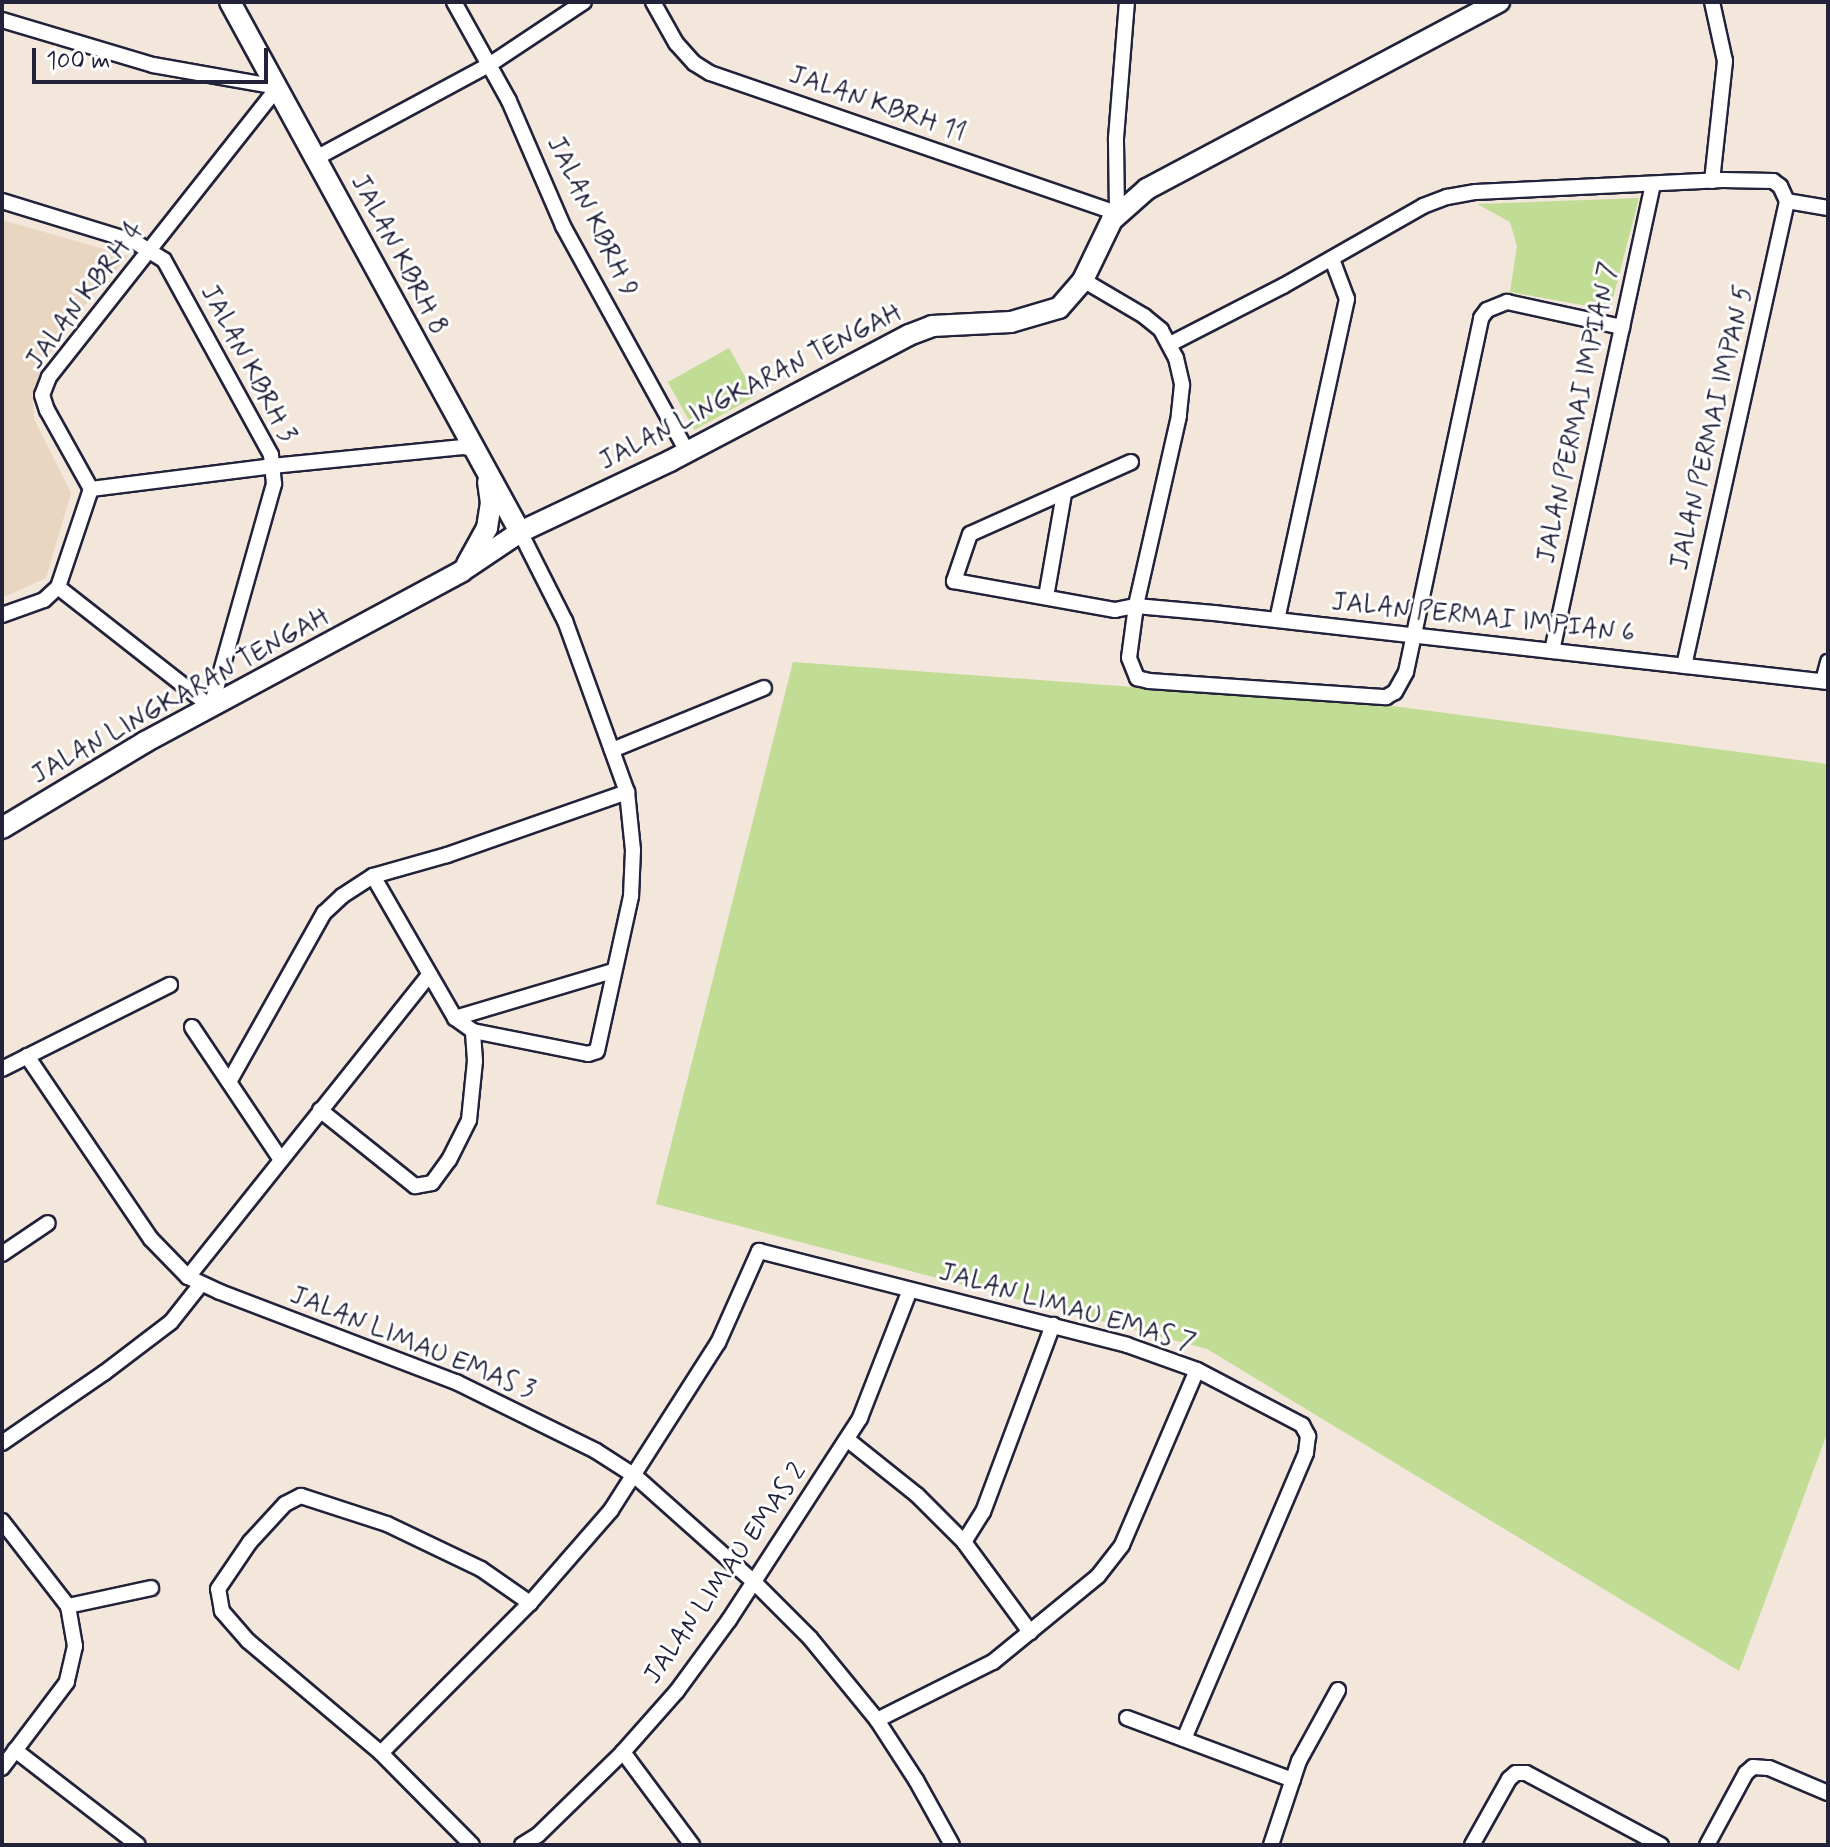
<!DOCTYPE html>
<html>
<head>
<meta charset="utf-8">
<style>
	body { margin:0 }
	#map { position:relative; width:1830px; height:1847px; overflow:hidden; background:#f2e7da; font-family:Mynerve,sans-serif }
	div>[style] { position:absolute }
	.built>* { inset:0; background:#e8d6c0 }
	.green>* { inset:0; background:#c1dc94; transform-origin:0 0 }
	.roads { filter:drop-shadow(2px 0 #22223b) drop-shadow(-2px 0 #22223b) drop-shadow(0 2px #22223b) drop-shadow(0 -2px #22223b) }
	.street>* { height:14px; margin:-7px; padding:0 7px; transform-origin:7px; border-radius:7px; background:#fff }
	.secondary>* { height:20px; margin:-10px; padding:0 10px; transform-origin:10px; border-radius:10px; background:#fff }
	span { translate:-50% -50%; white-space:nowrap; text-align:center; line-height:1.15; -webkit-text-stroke:6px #fff; paint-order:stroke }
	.street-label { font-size:26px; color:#22223b }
	.frame { position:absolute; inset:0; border:4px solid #22223b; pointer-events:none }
	.scale { position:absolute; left:32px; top:48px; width:236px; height:36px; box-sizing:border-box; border:4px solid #22223b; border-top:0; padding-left:10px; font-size:24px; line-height:28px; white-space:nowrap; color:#22223b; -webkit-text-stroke:6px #fff; paint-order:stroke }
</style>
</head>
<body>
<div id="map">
	<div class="built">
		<div style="clip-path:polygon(2px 220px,128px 256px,70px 322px,42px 367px,33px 396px,34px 419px,71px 493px,46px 578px,2px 598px)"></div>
	</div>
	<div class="green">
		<div style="clip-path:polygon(1639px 198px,1610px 310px,1510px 292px,1517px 246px,1510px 222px,1477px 204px)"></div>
		<div style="left:729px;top:348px;width:55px;height:70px;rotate:61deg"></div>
		<div style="clip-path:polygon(793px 662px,1393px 706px,1828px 764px,1828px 1431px,1739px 1671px,1207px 1349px,656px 1204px)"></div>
	</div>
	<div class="roads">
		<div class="street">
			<div style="left:454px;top:2px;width:113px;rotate:60.9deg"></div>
			<div style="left:509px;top:101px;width:136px;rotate:66.6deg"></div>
			<div style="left:563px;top:226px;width:258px;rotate:61.2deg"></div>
			<div style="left:653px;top:2px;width:47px;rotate:60.7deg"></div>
			<div style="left:676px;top:43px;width:27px;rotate:48deg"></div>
			<div style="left:694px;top:63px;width:19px;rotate:32deg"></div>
			<div style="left:710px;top:73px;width:430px;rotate:19deg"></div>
			<div style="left:1117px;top:213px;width:75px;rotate:-90.8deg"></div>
			<div style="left:1116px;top:138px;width:136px;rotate:-85.4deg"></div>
			<div style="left:2px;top:20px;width:158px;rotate:16.6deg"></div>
			<div style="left:153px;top:65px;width:127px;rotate:10deg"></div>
			<div style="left:278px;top:87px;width:370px;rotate:128.3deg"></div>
			<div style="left:49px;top:377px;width:19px;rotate:111deg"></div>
			<div style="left:42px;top:395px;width:16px;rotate:72deg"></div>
			<div style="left:47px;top:410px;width:90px;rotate:60.9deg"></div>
			<div style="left:91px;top:489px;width:103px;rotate:108.6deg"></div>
			<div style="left:58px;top:587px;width:19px;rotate:137deg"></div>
			<div style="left:44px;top:600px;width:45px;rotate:160.3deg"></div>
			<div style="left:316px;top:158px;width:196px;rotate:-28.3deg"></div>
			<div style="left:489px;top:65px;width:114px;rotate:-33.6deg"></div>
			<div style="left:1712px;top:181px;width:121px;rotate:-83.8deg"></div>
			<div style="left:1725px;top:61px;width:60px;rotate:-102.4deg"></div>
			<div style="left:2px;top:201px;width:139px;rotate:17.1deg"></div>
			<div style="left:135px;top:242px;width:34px;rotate:32deg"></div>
			<div style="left:164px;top:260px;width:222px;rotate:61.2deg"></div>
			<div style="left:271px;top:455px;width:29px;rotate:84deg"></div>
			<div style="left:274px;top:484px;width:232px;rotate:105.8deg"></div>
			<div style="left:211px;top:707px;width:194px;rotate:-141.9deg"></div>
			<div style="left:1787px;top:201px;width:42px;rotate:9.7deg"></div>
			<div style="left:1083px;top:280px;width:71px;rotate:30.5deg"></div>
			<div style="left:1144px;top:316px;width:22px;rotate:39deg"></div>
			<div style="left:1161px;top:330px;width:32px;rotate:62deg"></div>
			<div style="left:1176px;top:358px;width:28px;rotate:77deg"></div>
			<div style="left:1182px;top:385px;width:31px;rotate:96deg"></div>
			<div style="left:1179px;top:416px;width:195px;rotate:102.8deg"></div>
			<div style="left:1136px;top:606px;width:52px;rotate:97.7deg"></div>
			<div style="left:1129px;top:658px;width:22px;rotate:68deg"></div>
			<div style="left:1137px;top:678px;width:12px;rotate:14deg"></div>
			<div style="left:1149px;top:681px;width:238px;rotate:3.9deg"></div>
			<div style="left:1386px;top:697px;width:10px;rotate:-29deg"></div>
			<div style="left:1395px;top:692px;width:23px;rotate:-61deg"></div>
			<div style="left:1406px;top:672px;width:362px;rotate:-78deg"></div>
			<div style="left:1481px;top:318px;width:10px;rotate:-53deg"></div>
			<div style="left:1487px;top:310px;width:22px;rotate:-22deg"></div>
			<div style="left:1507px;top:302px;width:118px;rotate:12.3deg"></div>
			<div style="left:1170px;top:344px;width:127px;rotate:-27.2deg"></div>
			<div style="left:1283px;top:286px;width:161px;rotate:-29.7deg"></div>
			<div style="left:1423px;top:206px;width:26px;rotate:-21deg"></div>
			<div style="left:1447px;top:197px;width:29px;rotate:-10deg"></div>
			<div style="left:1476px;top:192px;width:247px;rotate:-2.8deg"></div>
			<div style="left:1723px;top:180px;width:50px;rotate:1.1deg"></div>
			<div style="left:1773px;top:181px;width:9px;rotate:36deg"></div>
			<div style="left:1780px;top:186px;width:17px;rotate:65deg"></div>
			<div style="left:1131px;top:462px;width:176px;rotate:155.9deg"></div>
			<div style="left:970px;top:534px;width:50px;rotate:108.8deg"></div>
			<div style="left:954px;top:581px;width:164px;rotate:10.2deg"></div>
			<div style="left:1115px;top:610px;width:21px;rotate:-11deg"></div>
			<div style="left:1136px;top:606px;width:78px;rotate:5.1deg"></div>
			<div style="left:1214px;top:613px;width:618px;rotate:6.41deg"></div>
			<div style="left:91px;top:489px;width:182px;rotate:-7.2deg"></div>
			<div style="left:272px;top:466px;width:192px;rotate:-5.7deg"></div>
			<div style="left:463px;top:447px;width:10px;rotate:11deg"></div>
			<div style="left:1046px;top:597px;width:105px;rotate:-80.1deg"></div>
			<div style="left:1277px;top:620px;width:329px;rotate:-77.7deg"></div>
			<div style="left:1347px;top:299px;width:43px;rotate:-110.6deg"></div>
			<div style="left:1552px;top:651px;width:477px;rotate:-77.8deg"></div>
			<div style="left:1684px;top:666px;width:476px;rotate:-77.5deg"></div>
			<div style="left:1823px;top:681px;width:20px;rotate:-75deg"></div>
			<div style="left:612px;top:750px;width:164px;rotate:-22.2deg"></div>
			<div style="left:373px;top:876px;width:164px;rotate:60deg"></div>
			<div style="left:455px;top:1018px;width:22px;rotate:36deg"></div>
			<div style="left:473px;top:1031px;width:117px;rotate:11.3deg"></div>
			<div style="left:588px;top:1054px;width:9px;rotate:-18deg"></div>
			<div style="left:597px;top:1051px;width:159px;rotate:-77.6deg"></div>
			<div style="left:631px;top:896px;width:46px;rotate:-87.5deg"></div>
			<div style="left:633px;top:850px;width:58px;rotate:-95.9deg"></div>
			<div style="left:627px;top:792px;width:182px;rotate:-109.9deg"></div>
			<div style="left:565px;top:621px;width:100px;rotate:-116.8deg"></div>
			<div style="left:455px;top:1018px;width:165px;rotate:-16.6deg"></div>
			<div style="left:192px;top:1027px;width:160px;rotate:56.2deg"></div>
			<div style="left:27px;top:1056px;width:221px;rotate:55.9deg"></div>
			<div style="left:151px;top:1239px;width:53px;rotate:45.8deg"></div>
			<div style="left:188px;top:1277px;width:35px;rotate:25deg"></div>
			<div style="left:220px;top:1292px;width:253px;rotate:20.9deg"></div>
			<div style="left:456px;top:1382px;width:156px;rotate:26.2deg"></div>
			<div style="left:596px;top:1451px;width:46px;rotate:32.7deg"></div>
			<div style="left:635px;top:1476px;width:158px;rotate:41.7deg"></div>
			<div style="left:753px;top:1581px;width:81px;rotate:45deg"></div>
			<div style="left:810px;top:1638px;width:106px;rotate:50.7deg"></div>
			<div style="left:877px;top:1720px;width:72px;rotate:57deg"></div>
			<div style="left:916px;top:1780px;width:74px;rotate:61deg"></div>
			<div style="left:2px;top:1069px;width:188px;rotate:-26.6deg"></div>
			<div style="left:229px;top:1082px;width:194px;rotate:-60.7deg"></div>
			<div style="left:324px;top:913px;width:25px;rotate:-43deg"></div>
			<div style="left:342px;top:896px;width:37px;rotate:-33deg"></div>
			<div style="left:373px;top:876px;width:77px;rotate:-15.8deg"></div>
			<div style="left:447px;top:855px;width:191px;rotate:-19.3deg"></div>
			<div style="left:320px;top:1110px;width:122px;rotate:38.7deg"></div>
			<div style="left:415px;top:1186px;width:17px;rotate:-10deg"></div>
			<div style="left:432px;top:1183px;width:29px;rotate:-54deg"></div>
			<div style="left:449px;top:1160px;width:45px;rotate:-63.4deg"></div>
			<div style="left:469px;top:1120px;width:59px;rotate:-84.2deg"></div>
			<div style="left:475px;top:1061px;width:30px;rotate:-94deg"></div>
			<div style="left:2px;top:1254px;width:55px;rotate:-34deg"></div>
			<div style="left:188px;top:1277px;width:385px;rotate:-51.4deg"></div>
			<div style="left:848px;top:1440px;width:88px;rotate:38.6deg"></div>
			<div style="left:917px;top:1495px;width:66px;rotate:45deg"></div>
			<div style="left:964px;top:1542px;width:112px;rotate:53.7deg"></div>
			<div style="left:2px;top:1443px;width:124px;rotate:-34.5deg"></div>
			<div style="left:104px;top:1373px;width:84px;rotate:-37.3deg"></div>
			<div style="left:171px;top:1322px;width:48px;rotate:-51.7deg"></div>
			<div style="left:2px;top:1521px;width:108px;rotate:52.2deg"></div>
			<div style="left:68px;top:1606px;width:41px;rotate:80.1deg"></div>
			<div style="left:75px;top:1646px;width:37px;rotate:103deg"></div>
			<div style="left:67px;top:1682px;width:108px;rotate:127.1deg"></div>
			<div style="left:964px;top:1542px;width:36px;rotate:-58deg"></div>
			<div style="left:983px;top:1512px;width:200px;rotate:-69.5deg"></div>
			<div style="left:68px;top:1606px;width:85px;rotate:-12.2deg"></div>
			<div style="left:1127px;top:1718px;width:177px;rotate:20.5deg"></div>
			<div style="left:877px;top:1720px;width:130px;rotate:-26.6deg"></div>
			<div style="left:993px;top:1662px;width:136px;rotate:-39.3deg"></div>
			<div style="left:1098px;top:1576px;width:39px;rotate:-52deg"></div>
			<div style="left:1122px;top:1545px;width:190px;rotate:-66.8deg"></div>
			<div style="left:15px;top:1750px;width:155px;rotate:37.7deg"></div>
			<div style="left:623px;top:1752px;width:116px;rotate:53.4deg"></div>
			<div style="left:381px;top:1753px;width:211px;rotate:-45.2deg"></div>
			<div style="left:530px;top:1603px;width:123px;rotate:-48.9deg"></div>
			<div style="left:611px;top:1510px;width:198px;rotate:-57.4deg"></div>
			<div style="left:718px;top:1343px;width:101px;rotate:-66deg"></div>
			<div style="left:759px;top:1251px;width:380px;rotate:14.3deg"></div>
			<div style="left:1127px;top:1345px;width:74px;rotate:19.7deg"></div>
			<div style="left:1197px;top:1370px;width:119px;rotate:27.6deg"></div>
			<div style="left:1302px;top:1425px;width:13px;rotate:61deg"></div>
			<div style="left:1308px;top:1436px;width:17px;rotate:97deg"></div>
			<div style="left:1306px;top:1453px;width:311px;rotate:113.1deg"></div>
			<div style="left:472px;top:1845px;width:129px;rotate:-134.7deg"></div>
			<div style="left:381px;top:1753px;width:174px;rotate:-139.9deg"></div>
			<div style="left:248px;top:1641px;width:40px;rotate:-131deg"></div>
			<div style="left:222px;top:1611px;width:22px;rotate:-100deg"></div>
			<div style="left:218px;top:1589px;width:57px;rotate:-55.8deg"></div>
			<div style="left:250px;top:1542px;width:52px;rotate:-47.4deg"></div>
			<div style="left:285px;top:1504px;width:18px;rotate:-27deg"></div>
			<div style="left:301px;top:1496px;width:90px;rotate:18deg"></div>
			<div style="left:387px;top:1524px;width:104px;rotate:25.6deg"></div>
			<div style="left:481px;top:1569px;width:60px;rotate:34.8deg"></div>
			<div style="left:522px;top:1845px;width:19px;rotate:-32deg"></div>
			<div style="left:538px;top:1835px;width:119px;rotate:-44.3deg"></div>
			<div style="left:623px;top:1752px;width:81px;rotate:-48.5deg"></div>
			<div style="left:677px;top:1691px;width:88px;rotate:-53.8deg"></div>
			<div style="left:729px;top:1620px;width:241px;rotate:-57deg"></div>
			<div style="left:860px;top:1418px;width:137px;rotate:-68.7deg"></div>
			<div style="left:1271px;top:1845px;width:89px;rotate:-71.6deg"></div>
			<div style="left:1299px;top:1761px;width:81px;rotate:-61.2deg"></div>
			<div style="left:1472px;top:1845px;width:76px;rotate:-60.7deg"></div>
			<div style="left:1509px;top:1779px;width:9px;rotate:-41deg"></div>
			<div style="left:1516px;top:1773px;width:10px"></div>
			<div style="left:1526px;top:1773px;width:153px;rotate:28.1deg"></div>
			<div style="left:1707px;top:1845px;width:82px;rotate:-61.6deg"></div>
			<div style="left:1746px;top:1773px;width:9px;rotate:-41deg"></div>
			<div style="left:1753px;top:1767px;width:16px;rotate:4deg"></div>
			<div style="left:1769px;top:1768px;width:64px;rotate:23deg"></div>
		</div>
		<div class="secondary">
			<div style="left:230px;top:2px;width:604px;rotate:61.31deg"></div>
			<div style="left:467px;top:564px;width:41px;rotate:-60.9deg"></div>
			<div style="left:487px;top:528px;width:25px;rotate:-81deg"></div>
			<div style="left:491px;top:503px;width:21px;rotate:-98deg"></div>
			<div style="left:2px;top:828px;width:167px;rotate:-31deg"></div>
			<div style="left:145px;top:742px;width:360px;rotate:-28.3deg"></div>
			<div style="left:462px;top:571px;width:70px;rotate:-33.9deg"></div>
			<div style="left:520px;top:532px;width:166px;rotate:-25.3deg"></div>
			<div style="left:670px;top:461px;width:270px;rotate:-27.8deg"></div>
			<div style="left:909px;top:335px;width:25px;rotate:-21deg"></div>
			<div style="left:932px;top:326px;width:79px;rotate:-2.9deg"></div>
			<div style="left:1011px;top:322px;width:50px;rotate:-16.3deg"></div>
			<div style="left:1059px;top:308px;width:37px;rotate:-49deg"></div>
			<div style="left:1083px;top:280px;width:67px;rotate:-64.2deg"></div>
			<div style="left:1112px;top:220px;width:47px;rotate:-41.5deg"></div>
			<div style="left:1147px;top:189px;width:399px;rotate:-28deg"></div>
		</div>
	</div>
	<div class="street-label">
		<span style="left:877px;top:105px;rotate:19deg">JALAN KBRH 11</span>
		<span style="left:591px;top:217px;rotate:64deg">JALAN KBRH 9</span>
		<span style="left:398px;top:255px;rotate:62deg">JALAN KBRH 8</span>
		<span style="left:86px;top:296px;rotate:-53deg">JALAN KBRH 4</span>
		<span style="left:247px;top:364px;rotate:62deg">JALAN KBRH 3</span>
		<span style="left:751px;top:388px;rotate:-27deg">JALAN LINGKARAN TENGAH</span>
		<span style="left:1579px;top:413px;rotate:-78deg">JALAN PERMAI IMPIAN 7</span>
		<span style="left:1713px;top:428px;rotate:-77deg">JALAN PERMAI IMPAN 5</span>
		<span style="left:1483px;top:619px;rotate:6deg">JALAN PERMAI IMPIAN 6</span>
		<span style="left:181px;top:697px;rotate:-29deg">JALAN LINGKARAN TENGAH</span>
		<span style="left:1067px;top:1309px;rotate:16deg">JALAN LIMAU EMAS 7</span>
		<span style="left:412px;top:1344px;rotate:22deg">JALAN LIMAU EMAS 3</span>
		<span style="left:726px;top:1574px;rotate:-55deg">JALAN LIMAU EMAS 2</span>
	</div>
	<div class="frame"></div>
	<div class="scale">100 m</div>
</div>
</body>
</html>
